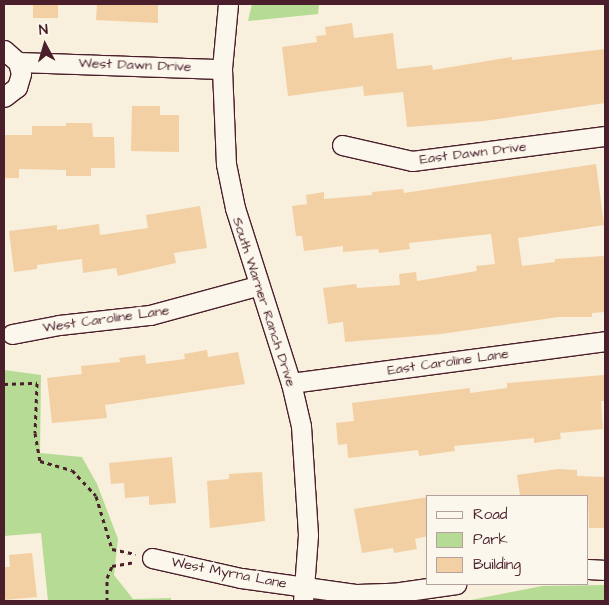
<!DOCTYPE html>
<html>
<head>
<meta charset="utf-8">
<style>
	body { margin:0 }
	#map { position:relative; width:609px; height:605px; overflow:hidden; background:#f9efdd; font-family:"Architects Daughter",sans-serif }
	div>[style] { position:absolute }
	.green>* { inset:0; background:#b6db95 }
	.building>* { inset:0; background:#f2d0a3; transform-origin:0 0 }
	.path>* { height:3px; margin-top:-1.5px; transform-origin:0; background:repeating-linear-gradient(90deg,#4a1f2b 0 4px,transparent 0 8px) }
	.roads { filter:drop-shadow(1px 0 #4a1f2b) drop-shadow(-1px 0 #4a1f2b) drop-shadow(0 1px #4a1f2b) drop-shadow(0 -1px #4a1f2b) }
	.minor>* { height:19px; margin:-9.5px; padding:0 9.5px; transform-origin:9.5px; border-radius:9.5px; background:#fbf7ec }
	span { translate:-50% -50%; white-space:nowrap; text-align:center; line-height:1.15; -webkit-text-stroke:4.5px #fbf7ec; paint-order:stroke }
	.street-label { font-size:14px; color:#4a1f2b }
	.frame { position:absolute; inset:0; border:5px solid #4a1f2b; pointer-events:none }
	.legend { position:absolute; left:426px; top:495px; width:162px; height:90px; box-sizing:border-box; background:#fbf7ec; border:1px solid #b4a19f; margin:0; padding:6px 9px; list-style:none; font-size:15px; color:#4a1f2b }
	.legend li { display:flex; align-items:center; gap:10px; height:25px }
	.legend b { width:25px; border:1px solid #b4a19f }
	.north { position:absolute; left:20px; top:20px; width:50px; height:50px; -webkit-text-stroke:4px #fbf7ec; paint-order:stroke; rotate:354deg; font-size:14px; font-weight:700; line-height:20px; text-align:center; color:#4a1f2b }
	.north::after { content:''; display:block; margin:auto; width:18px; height:22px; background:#4a1f2b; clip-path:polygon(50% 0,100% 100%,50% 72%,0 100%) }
</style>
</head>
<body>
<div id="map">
	<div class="green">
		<div style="clip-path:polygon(252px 4px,319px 4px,318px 14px,248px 21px)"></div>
		<div style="clip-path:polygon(4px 370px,41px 375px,40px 453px,82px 457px,97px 484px,118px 539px,114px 575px,133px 599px,171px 598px,171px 601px,48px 601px,41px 533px,4px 536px)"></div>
		<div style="clip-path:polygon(605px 585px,605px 601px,466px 601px,542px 586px)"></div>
	</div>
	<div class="building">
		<div style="left:33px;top:4px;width:25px;height:14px"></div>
		<div style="clip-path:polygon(97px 4px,158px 4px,158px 23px,96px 20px)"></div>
		<div style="clip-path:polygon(352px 23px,354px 38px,393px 33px,397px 69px,432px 65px,433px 70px,512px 57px,512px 60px,605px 49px,605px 103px,484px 121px,407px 127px,403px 92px,364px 96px,363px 86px,288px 96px,282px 47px,317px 42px,316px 36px,326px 35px,325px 27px)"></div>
		<div style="clip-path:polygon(132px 106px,160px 106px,160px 115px,179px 115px,179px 152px,131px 151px)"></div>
		<div style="clip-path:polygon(66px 123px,92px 123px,93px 137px,114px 137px,115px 168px,91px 168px,91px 176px,66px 176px,66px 170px,19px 169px,19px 178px,4px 178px,4px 135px,32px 135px,32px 126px,66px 126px)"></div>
		<div style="clip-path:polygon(596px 164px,604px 225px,518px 238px,522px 266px,555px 262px,555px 259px,605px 256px,605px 312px,592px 313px,592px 317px,559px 317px,441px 334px,345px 342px,343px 322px,328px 324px,323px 288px,356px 284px,357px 288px,400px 285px,399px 274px,416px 272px,417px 281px,477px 271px,476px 266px,495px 264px,491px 234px,409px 243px,410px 249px,379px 253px,378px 249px,343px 252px,343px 246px,304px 251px,302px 236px,296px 236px,292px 206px,307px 204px,306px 195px,324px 192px,324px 199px,372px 195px,372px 192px,403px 189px,404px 193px)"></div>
		<div style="clip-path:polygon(200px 206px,207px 248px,174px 253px,176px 263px,118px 276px,116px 268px,83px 273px,82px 259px,37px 265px,37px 269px,14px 272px,9px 231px,57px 225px,57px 230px,99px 224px,100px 235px,148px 228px,146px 215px)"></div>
		<div style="clip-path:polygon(207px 350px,208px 357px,238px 352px,245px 384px,105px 405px,107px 418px,52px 423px,47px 378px,82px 374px,81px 366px,120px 362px,119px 358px,145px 355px,146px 364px,185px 359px,184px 354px)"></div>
		<div style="clip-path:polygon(604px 375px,605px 401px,601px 401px,603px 429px,560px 433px,561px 439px,534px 443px,534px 438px,454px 446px,455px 451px,419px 456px,418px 450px,348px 458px,347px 444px,338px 445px,336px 423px,354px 421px,352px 403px,470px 388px,470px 393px,507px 388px,507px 383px)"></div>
		<div style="clip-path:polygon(172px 457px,176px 503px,149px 505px,149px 496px,125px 498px,124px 483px,111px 484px,109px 463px)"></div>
		<div style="clip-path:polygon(558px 469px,577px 470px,577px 476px,605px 477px,605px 528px,589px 528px,588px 496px,520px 496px,517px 475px)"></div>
		<div style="clip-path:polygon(262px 472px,265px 521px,210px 528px,207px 481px,229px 479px,229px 474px)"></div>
		<div style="clip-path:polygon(428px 497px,428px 536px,415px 539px,417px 549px,394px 553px,393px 548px,362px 553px,354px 509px)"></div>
		<div style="clip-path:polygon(32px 553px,37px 597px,4px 600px,4px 567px,10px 567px,9px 555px)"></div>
	</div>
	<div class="path">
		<div style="left:4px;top:384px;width:33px;rotate:-2deg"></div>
		<div style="left:37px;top:383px;width:50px;rotate:92.3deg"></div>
		<div style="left:35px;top:433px;width:28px;rotate:80deg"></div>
		<div style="left:40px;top:461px;width:33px;rotate:16deg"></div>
		<div style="left:72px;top:470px;width:35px;rotate:47deg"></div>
		<div style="left:96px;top:496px;width:55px;rotate:73.2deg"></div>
		<div style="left:112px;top:549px;width:24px;rotate:12deg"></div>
		<div style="left:107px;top:601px;width:23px;rotate:-90deg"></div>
		<div style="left:107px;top:578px;width:13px;rotate:-67deg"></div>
		<div style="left:112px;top:566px;width:22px;rotate:-10deg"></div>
	</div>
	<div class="roads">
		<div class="minor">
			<div style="left:228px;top:4px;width:65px;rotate:95.3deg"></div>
			<div style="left:222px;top:69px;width:95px;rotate:87.6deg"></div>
			<div style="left:226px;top:164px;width:45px;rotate:78.4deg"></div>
			<div style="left:235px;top:208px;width:184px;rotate:72.3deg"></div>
			<div style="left:291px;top:383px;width:44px;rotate:76.9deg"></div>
			<div style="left:301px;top:426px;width:109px;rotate:86.3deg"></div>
			<div style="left:308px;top:535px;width:66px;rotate:94.3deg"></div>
			<div style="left:4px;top:50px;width:18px;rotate:41deg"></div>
			<div style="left:18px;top:62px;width:12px;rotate:76deg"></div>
			<div style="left:21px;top:74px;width:14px;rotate:107deg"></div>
			<div style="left:17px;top:87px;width:16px;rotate:142deg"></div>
			<div style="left:18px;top:62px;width:204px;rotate:2deg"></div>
			<div style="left:342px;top:145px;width:72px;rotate:12.9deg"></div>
			<div style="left:412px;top:161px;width:195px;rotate:-7.4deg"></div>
			<div style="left:12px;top:334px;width:48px;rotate:-10.8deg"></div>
			<div style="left:59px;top:325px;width:92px;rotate:-6.3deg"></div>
			<div style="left:150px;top:315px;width:111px;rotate:-15.2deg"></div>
			<div style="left:291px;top:383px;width:317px;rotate:-7.6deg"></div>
			<div style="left:152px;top:558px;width:91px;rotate:12.7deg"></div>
			<div style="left:241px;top:578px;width:117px;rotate:7.9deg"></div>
			<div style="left:357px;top:594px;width:36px;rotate:-2deg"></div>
			<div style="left:393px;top:593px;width:64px;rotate:-8.1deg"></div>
			<div style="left:588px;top:569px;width:17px;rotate:3deg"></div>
		</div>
	</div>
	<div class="street-label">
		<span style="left:135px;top:65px;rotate:2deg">West Dawn Drive</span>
		<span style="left:473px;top:153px;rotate:-7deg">East Dawn Drive</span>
		<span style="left:264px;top:302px;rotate:72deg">South Warner Ranch Drive</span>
		<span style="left:106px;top:319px;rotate:-8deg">West Caroline Lane</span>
		<span style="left:448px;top:362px;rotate:-8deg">East Caroline Lane</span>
		<span style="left:229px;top:573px;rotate:11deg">West Myrna Lane</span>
	</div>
	<div class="frame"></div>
	<ul class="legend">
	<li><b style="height:6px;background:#fbf7ec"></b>Road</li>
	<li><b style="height:14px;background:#b6db95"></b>Park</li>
	<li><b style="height:14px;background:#f2d0a3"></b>Building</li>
	</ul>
	<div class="north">N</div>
</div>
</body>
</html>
